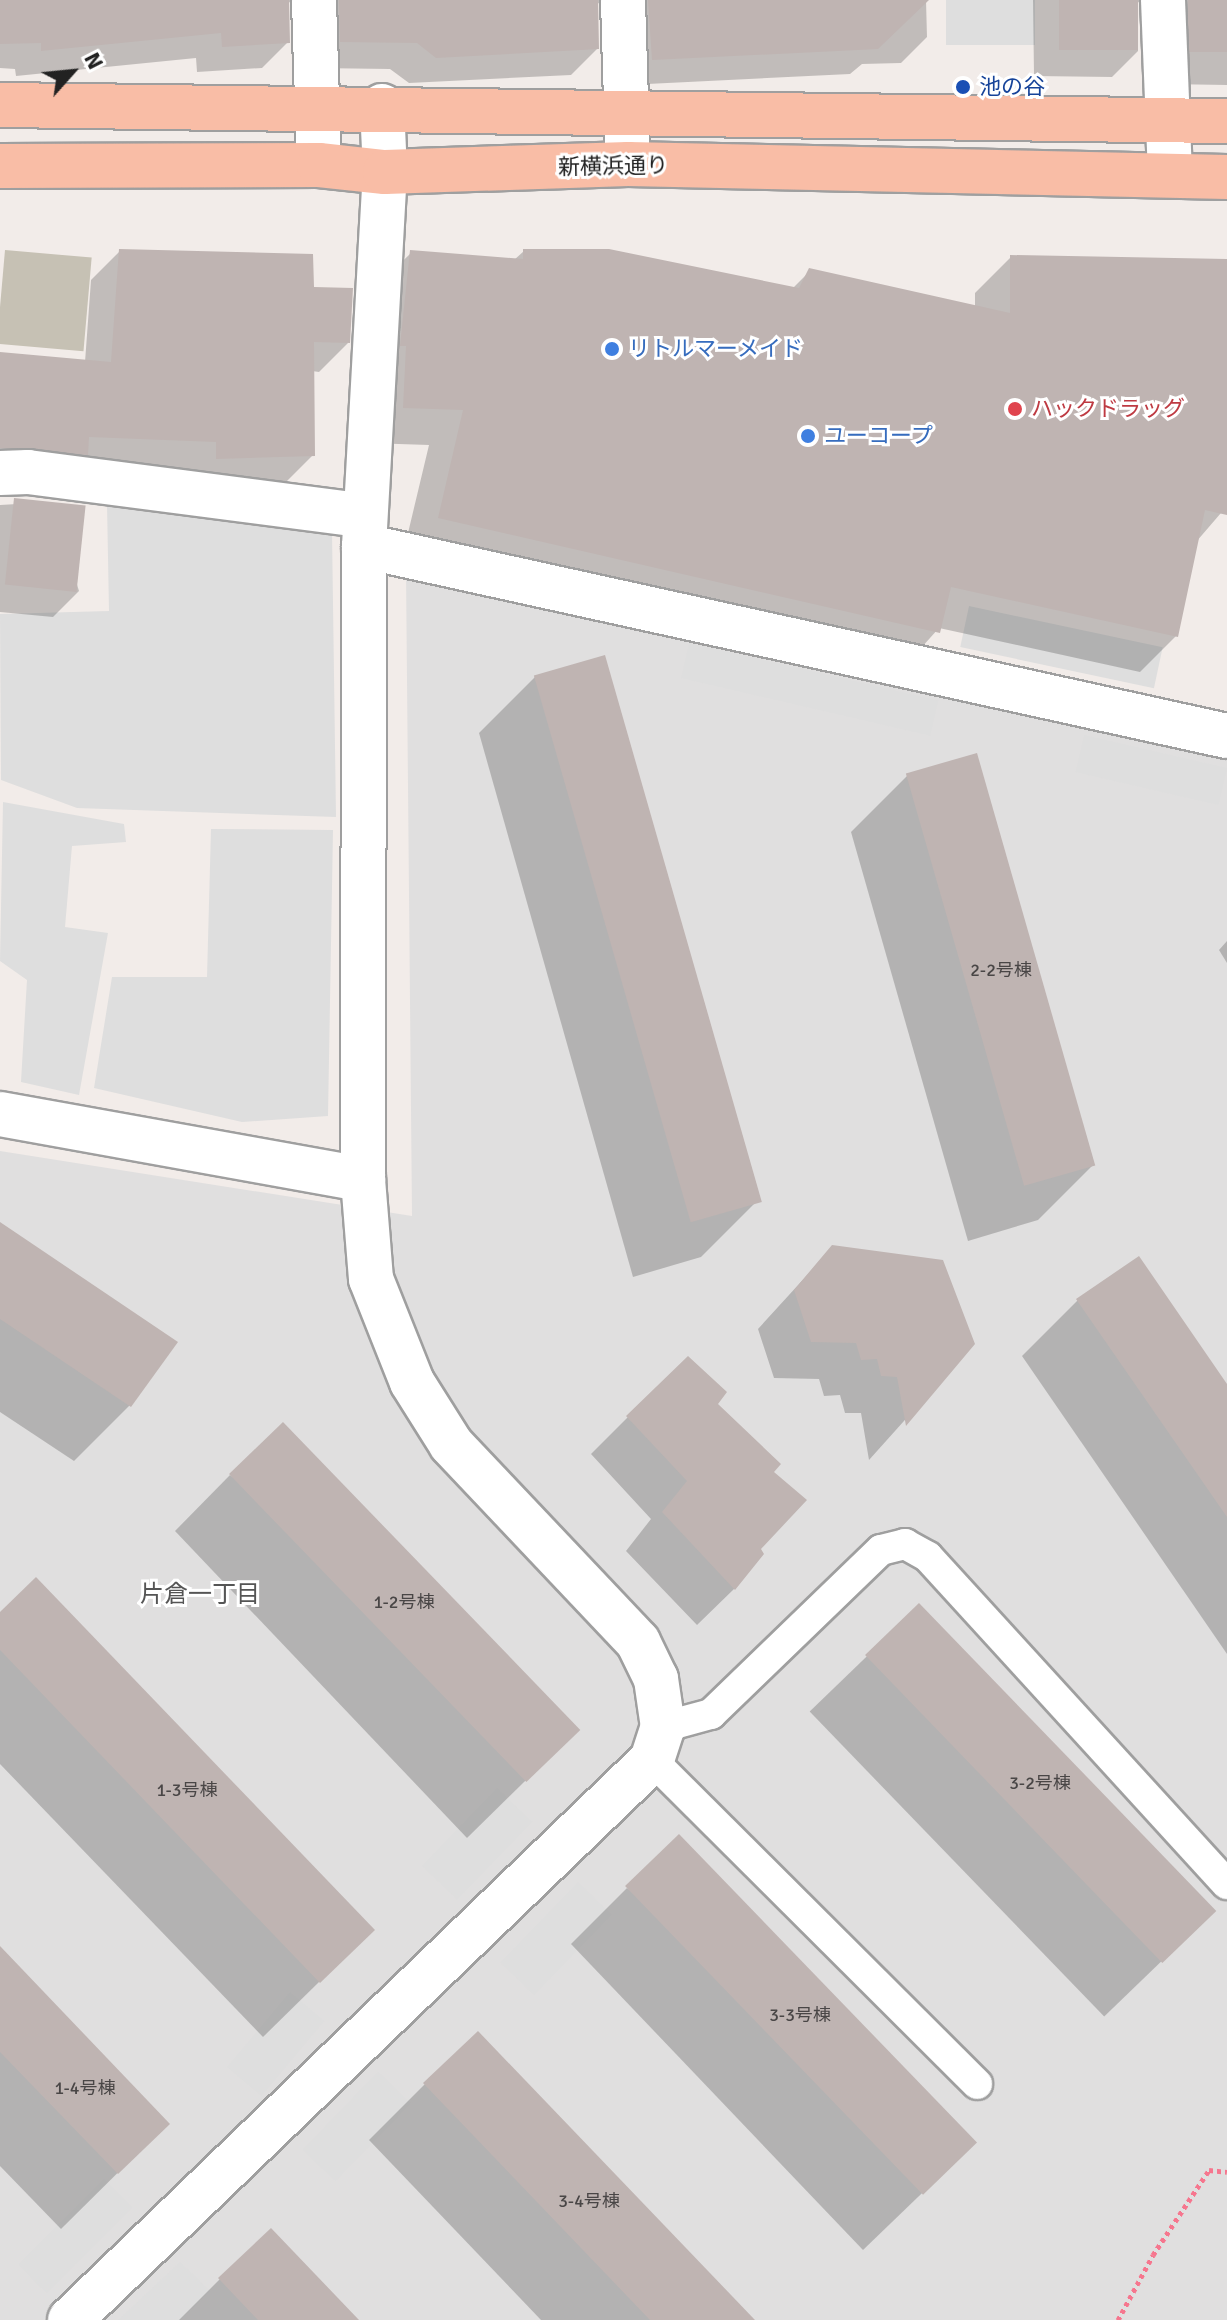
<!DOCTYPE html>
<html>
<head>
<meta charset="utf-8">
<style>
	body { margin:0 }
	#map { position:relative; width:1227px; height:2320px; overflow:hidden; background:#f2ece9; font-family:Signika,"Noto Sans JP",sans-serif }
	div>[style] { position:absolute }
	.residential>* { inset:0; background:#e0dfdf }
	.construction>* { inset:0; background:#c6c1b4; transform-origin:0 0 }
	.parking>* { inset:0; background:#dedede; transform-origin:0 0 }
	.shadow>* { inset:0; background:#0003; transform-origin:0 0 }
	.building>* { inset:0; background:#bfb4b2; transform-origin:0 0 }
	.path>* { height:5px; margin-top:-2.5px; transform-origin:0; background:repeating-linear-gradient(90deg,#f6768e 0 4px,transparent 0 8px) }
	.roads { filter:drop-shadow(2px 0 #9f9f9f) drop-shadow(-2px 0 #9f9f9f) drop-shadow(0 2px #9f9f9f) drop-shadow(0 -2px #9f9f9f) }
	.lane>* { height:30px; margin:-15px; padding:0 15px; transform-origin:15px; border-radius:15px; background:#fff }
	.street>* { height:44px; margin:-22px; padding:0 22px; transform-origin:22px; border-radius:22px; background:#fff }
	.primary>* { height:44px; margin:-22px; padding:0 22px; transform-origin:22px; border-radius:22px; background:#f9bda6 }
	.dots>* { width:22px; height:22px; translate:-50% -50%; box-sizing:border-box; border:4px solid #fff; border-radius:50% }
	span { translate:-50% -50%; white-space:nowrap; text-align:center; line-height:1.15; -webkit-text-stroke:6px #fff; paint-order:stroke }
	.number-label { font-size:18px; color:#494646 }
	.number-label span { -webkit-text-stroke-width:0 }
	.transit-label { font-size:22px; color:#164399 }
	.left { translate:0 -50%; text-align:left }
	.street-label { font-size:22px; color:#222 }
	.shop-label { font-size:22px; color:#366cbe }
	.health-label { font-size:22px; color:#be3a42 }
	.neighbourhood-label { font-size:24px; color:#555 }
	.north { position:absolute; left:32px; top:32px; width:80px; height:80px; -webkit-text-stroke:6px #fff; paint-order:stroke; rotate:63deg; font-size:22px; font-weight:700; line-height:32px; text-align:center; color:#222 }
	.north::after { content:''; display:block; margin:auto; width:28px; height:36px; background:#222; clip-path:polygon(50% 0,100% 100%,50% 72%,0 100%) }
</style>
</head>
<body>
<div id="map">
	<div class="residential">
		<div style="clip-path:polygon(406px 572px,904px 678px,1227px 758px,1227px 2320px,0 2320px,0 1151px,412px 1216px)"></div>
	</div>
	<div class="construction">
		<div style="left:5px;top:250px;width:87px;height:94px;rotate:5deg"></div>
	</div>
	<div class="parking">
		<div style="left:946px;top:0;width:89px;height:45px"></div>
		<div style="clip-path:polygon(107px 504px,332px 532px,336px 817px,77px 808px,1px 780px,0 614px,109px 611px)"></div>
		<div style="left:969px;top:606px;width:198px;height:42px;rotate:12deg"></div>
		<div style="left:689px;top:643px;width:256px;height:36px;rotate:13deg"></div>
		<div style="left:1084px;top:735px;width:147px;height:38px;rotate:13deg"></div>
		<div style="clip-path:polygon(3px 802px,124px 824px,126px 842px,72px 846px,65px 927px,108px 933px,79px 1095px,21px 1082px,27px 980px,0 961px)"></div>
		<div style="clip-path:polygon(211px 829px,333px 830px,328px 1116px,242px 1122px,94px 1088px,112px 977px,207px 977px)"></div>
		<div style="left:497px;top:1788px;width:49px;height:108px;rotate:44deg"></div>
		<div style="left:578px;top:1882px;width:47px;height:112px;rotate:44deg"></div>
		<div style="left:290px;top:1992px;width:45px;height:98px;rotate:40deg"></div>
		<div style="left:378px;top:2072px;width:45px;height:108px;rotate:44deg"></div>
		<div style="left:104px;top:2179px;width:40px;height:121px;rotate:45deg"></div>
		<div style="clip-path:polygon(180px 2262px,210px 2291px,180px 2320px,118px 2320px)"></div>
	</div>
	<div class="shadow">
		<div style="clip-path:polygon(0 0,926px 0,927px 37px,901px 63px,862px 64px,850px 74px,627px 85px,619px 14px,598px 3px,598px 48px,571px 75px,409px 83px,390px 69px,315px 68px,310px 14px,289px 2px,288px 42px,262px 68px,197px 72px,196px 58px,16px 76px,15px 69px,0 68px)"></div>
		<div style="clip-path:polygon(1033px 0,1227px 0,1227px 85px,1165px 84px,1159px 14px,1138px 2px,1138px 51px,1112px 77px,1034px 76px)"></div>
		<div style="clip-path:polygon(120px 251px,312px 289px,348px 343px,319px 372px,312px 371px,313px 455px,284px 484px,188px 487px,188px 470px,74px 466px,0 478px,0 354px,85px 362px,91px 280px)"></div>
		<div style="clip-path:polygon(524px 251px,792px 289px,810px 271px,975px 307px,975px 293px,1011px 257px,1227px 260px,1227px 506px,1196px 542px,1176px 636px,1140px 672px,939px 628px,903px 668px,403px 554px,429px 445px,368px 443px,375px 288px,411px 253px,514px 260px)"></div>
		<div style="clip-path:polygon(51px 502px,79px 591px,53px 617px,0 612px,0 505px)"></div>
		<div style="clip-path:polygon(535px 677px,757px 1201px,701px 1257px,633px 1277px,479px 733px)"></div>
		<div style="clip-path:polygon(976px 756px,1094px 1164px,1038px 1220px,968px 1241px,851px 832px,907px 776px)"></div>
		<div style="clip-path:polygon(1227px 941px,1227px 963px,1219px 950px)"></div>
		<div style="clip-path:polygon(0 1225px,130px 1405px,74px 1461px,0 1412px)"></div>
		<div style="clip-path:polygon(831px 1249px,973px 1344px,869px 1460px,861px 1413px,845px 1413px,840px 1395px,824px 1396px,819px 1379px,774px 1378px,758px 1329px)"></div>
		<div style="clip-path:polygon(1078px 1300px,1227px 1387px,1227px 1654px,1022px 1356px)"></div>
		<div style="clip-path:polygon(715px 1404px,772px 1472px,758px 1549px,734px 1589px,697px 1625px,626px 1551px,651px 1519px,591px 1454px,628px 1417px)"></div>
		<div style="clip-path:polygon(230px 1475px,576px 1731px,467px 1838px,175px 1531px)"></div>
		<div style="left:919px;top:1606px;width:424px;height:152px;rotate:46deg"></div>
		<div style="clip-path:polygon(0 1615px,372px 1930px,263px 2037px,0 1764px)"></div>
		<div style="clip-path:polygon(627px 1888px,973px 2144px,863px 2250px,571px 1944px)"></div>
		<div style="clip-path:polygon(0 1949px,167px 2124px,61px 2229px,0 2166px)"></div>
		<div style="clip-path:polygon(425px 2084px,752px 2320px,541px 2320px,369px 2140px)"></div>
		<div style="clip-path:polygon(220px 2279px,356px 2320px,179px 2320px)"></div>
	</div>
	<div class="building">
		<div style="clip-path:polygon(0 0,289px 0,290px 43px,222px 47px,221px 33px,41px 51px,41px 43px,0 44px)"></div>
		<div style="clip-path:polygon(339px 0,598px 0,599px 49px,436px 58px,417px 43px,340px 42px)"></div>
		<div style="clip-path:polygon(648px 0,929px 0,878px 49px,652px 60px)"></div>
		<div style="left:1059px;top:0;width:79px;height:50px"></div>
		<div style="left:1188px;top:0;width:39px;height:52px"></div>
		<div style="clip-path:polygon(119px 249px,313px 254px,314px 287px,353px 288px,350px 343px,314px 342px,315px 456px,216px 459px,216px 442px,89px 437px,88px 455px,0 448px,0 352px,111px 362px)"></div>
		<div style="clip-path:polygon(523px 249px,609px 249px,799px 288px,809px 268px,1010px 313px,1010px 255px,1227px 259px,1227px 515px,1205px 510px,1178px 637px,951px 587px,940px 633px,438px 518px,463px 410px,403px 408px,406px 346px,400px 346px,410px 250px,523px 259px)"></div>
		<div style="left:14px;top:498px;width:72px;height:87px;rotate:6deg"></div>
		<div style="left:605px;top:655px;width:569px;height:74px;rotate:74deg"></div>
		<div style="left:977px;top:753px;width:429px;height:74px;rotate:74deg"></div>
		<div style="clip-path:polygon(0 1222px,178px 1342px,131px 1407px,0 1319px)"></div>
		<div style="clip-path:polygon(832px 1245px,943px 1260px,975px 1344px,906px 1426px,897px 1377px,881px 1376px,877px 1359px,861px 1360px,856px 1343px,811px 1342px,794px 1290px)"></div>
		<div style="clip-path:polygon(1139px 1256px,1227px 1384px,1227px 1517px,1076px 1299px)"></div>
		<div style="clip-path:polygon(688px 1356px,727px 1392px,718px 1404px,781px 1464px,774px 1472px,807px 1500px,761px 1549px,764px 1554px,735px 1590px,662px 1512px,687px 1481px,626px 1416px)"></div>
		<div style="left:283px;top:1422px;width:428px;height:75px;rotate:46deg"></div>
		<div style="clip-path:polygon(36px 1577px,375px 1930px,320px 1983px,0 1650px,0 1612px)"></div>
		<div style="left:919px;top:1603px;width:428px;height:75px;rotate:46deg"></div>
		<div style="left:679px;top:1834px;width:429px;height:75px;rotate:46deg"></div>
		<div style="clip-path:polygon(0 1946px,170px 2124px,118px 2174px,0 2052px)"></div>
		<div style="clip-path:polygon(478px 2031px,755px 2320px,650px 2320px,423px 2083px)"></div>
		<div style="clip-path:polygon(271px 2228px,359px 2320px,258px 2320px,218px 2278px)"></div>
	</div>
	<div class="path">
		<div style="left:1118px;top:2320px;width:74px;rotate:-61.7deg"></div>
		<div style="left:1153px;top:2255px;width:102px;rotate:-56.6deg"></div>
		<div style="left:1209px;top:2170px;width:18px;rotate:6deg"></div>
	</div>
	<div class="roads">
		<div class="lane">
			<div style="left:663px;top:1727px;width:50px;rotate:-15.2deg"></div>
			<div style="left:711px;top:1714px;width:236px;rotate:-44deg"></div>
			<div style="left:881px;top:1550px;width:25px;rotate:-14deg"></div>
			<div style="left:905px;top:1544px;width:26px;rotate:29deg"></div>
			<div style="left:928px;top:1557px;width:443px;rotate:47.6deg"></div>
			<div style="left:652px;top:1760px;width:459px;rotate:44.9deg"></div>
		</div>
		<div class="street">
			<div style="left:314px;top:0;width:165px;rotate:88.3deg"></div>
			<div style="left:623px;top:0;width:164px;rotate:88.3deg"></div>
			<div style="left:1163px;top:0;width:175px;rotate:87.7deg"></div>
			<div style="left:0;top:473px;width:28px;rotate:-2deg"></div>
			<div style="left:28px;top:472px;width:340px;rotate:7.4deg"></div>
			<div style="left:364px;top:546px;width:884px;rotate:12.42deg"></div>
			<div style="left:0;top:1114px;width:369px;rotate:10.2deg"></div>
			<div style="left:70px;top:2320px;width:808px;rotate:-43.9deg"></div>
			<div style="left:652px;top:1760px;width:35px;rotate:-72deg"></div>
			<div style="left:663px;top:1727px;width:49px;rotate:-98.3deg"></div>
			<div style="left:656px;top:1679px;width:41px;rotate:-115.9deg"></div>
			<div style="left:638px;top:1642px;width:272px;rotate:-133.4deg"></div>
			<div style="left:451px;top:1444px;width:73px;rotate:-122.2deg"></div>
			<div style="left:412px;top:1382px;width:111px;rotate:-111.7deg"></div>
			<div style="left:371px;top:1279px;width:100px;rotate:-94.6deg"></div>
			<div style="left:363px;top:1179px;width:633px;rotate:-89.91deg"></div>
			<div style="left:364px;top:546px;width:375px;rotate:-86.8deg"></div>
			<div style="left:385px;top:172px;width:66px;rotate:-92.6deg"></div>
		</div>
		<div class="primary">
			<div style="left:0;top:105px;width:1227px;rotate:0.75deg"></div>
			<div style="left:0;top:166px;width:319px;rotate:-0.2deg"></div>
			<div style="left:319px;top:165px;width:66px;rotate:6.1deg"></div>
			<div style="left:385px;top:172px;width:243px;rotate:-1.9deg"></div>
			<div style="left:628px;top:164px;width:599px;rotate:1.24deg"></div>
		</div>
	</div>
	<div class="dots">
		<div style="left:963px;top:87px;background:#1a4fb4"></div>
		<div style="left:612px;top:349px;background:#3f7fe0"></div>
		<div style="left:1015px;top:409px;background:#e0444e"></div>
		<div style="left:808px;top:436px;background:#3f7fe0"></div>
	</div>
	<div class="number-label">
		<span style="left:1001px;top:970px">2-2号棟</span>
		<span style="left:404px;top:1602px">1-2号棟</span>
		<span style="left:1040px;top:1783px">3-2号棟</span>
		<span style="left:187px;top:1790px">1-3号棟</span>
		<span style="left:800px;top:2015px">3-3号棟</span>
		<span style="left:85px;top:2088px">1-4号棟</span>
		<span style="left:589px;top:2201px">3-4号棟</span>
	</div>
	<div class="transit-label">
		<span class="left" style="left:979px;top:87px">池の谷</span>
	</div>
	<div class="street-label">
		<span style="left:613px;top:166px;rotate:-1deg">新横浜通り</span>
	</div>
	<div class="shop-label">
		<span class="left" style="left:628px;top:349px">リトルマーメイド</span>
		<span class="left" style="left:824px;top:436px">ユーコープ</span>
	</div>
	<div class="health-label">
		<span class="left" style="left:1031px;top:409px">ハックドラッグ</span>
	</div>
	<div class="neighbourhood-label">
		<span style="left:200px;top:1595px">片倉一丁目</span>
	</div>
	<div class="north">N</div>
</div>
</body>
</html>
